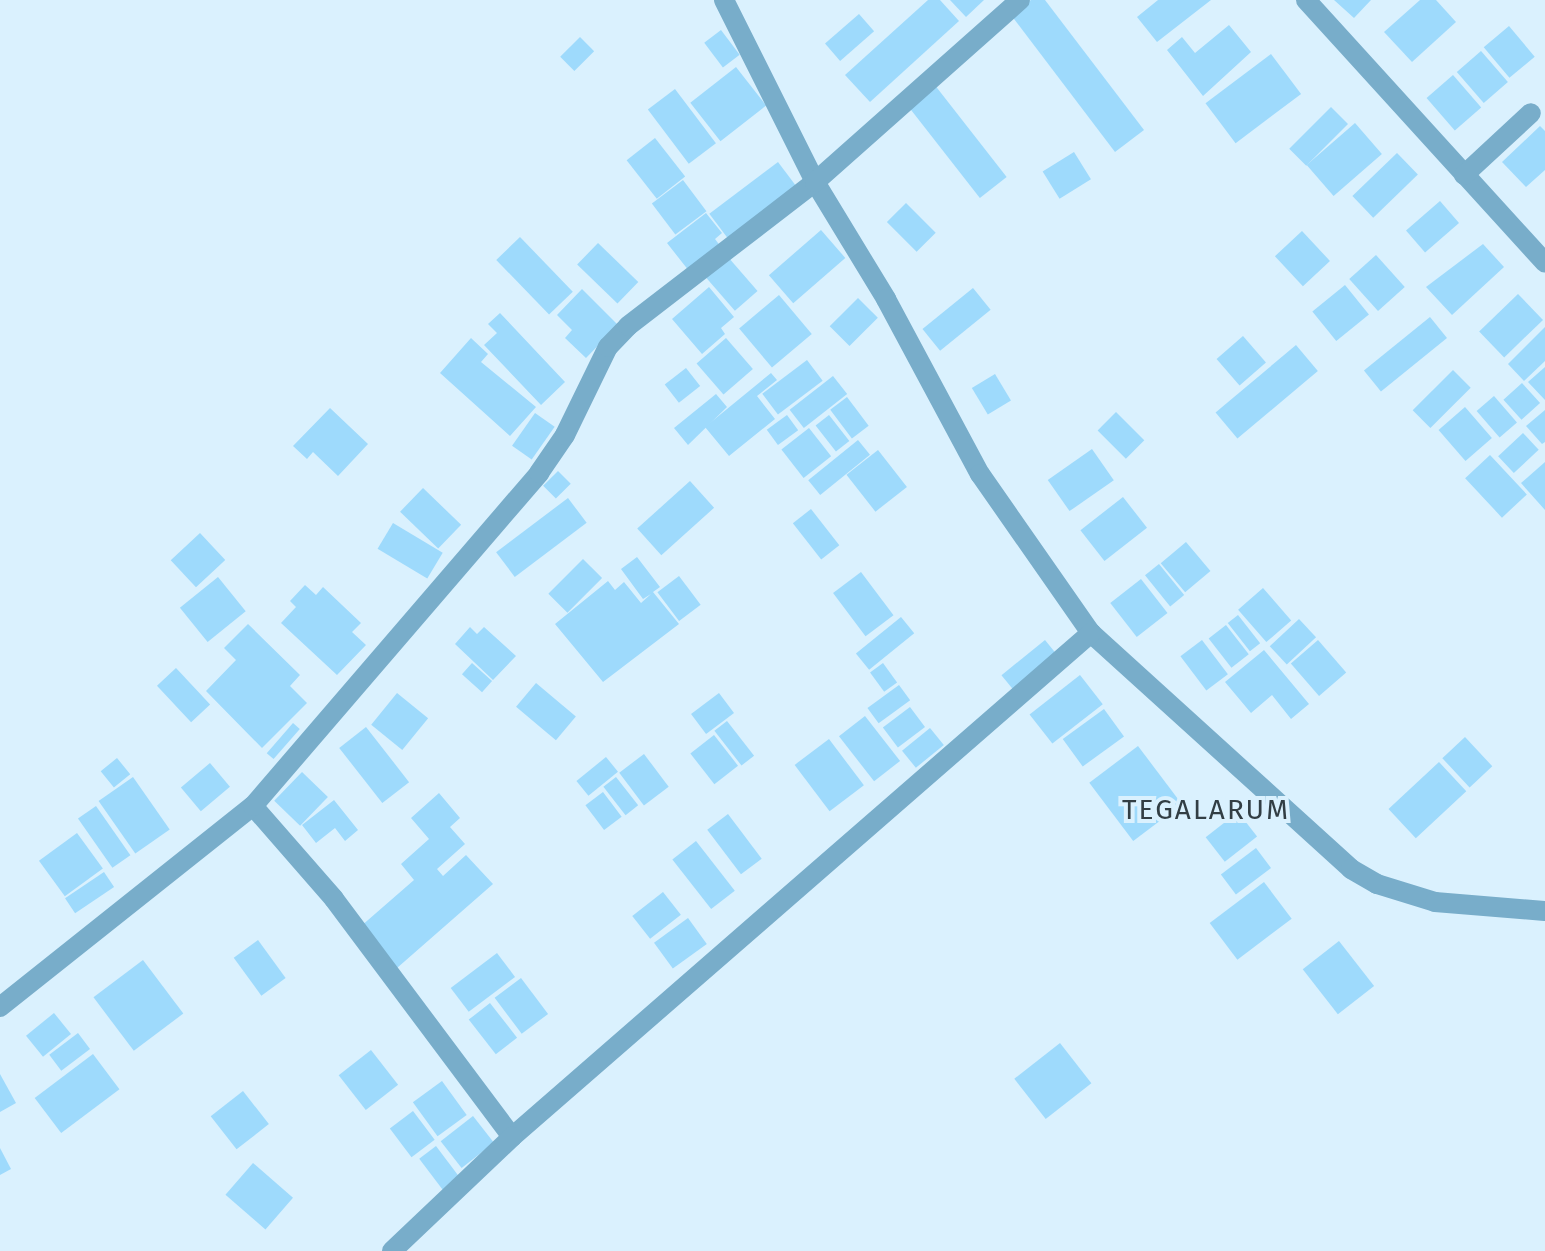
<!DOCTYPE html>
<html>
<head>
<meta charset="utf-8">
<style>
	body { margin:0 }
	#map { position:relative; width:1545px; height:1251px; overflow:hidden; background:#daf1fe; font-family:"Fira Sans",sans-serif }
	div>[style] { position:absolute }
	.building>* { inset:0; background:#9edafc; transform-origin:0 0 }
	.minor>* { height:20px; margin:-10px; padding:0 10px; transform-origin:10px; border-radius:10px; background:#78adca }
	span { translate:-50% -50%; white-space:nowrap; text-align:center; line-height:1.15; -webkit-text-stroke:8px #daf1fe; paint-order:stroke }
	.quarter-label { font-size:28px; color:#323e44; letter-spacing:2px }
</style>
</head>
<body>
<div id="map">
	<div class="building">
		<div style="clip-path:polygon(928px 0,940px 0,959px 21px,870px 102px,845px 75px)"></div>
		<div style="clip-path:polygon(950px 0,984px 0,966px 17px)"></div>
		<div style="clip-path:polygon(1031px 0,1045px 0,1144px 130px,1115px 152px,1011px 15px)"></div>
		<div style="clip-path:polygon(1158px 0,1211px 0,1157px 42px,1137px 17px)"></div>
		<div style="clip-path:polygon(1334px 0,1371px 0,1354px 18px)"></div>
		<div style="clip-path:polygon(1420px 0,1436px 0,1456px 22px,1412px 62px,1384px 32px)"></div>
		<div style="left:859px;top:14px;width:23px;height:45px;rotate:49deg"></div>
		<div style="clip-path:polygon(1229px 25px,1251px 52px,1203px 96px,1167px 50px,1182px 37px,1195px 53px)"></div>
		<div style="left:1509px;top:26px;width:40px;height:33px;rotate:50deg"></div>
		<div style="left:721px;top:30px;width:31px;height:21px;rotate:53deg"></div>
		<div style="left:580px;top:37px;width:20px;height:28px;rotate:45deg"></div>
		<div style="left:1481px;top:51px;width:41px;height:32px;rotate:49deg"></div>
		<div style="left:1271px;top:54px;width:50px;height:82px;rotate:53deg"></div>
		<div style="left:736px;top:67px;width:49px;height:58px;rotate:52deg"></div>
		<div style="left:1453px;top:75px;width:43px;height:35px;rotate:49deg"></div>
		<div style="left:934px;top:84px;width:118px;height:34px;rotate:52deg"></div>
		<div style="left:675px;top:89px;width:68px;height:34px;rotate:53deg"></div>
		<div style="left:1331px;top:107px;width:24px;height:59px;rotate:45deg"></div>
		<div style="left:1355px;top:123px;width:41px;height:64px;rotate:49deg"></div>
		<div style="clip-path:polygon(1540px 126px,1545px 131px,1545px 170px,1526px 187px,1502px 162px)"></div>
		<div style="left:655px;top:138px;width:49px;height:36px;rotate:52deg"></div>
		<div style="left:1074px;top:152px;width:32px;height:37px;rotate:58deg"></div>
		<div style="left:1397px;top:153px;width:30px;height:62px;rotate:46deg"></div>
		<div style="left:778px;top:162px;width:36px;height:86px;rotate:53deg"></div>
		<div style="left:683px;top:180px;width:39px;height:39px;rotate:53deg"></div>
		<div style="left:1440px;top:201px;width:29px;height:45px;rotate:49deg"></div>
		<div style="left:906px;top:203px;width:42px;height:27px;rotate:45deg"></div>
		<div style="clip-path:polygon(706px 213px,722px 233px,715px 239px,721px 247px,689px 271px,667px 243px)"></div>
		<div style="left:821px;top:230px;width:37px;height:69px;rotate:49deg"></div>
		<div style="left:1302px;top:231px;width:41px;height:37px;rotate:47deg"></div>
		<div style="left:520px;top:237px;width:76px;height:33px;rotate:46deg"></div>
		<div style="left:598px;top:243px;width:56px;height:30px;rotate:44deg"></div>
		<div style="clip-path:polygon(1483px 244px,1504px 267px,1452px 315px,1426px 287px)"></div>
		<div style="left:1376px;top:255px;width:43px;height:36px;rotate:48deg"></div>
		<div style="left:728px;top:257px;width:45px;height:30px;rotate:49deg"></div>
		<div style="left:1345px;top:285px;width:38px;height:42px;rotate:51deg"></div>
		<div style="clip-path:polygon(709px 287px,734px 317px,721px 328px,725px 334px,702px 354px,672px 319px)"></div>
		<div style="left:973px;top:288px;width:28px;height:65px;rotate:51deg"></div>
		<div style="clip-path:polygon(582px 289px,618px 325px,586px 358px,565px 338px,572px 330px,557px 315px)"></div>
		<div style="left:1518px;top:294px;width:36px;height:54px;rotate:46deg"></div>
		<div style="left:779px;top:295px;width:51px;height:52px;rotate:50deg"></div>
		<div style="left:858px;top:298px;width:28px;height:40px;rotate:45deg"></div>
		<div style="clip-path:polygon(500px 313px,565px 382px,541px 405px,484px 345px,497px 333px,488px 324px)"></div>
		<div style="left:1430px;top:317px;width:27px;height:85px;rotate:51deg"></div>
		<div style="clip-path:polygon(1545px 327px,1545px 361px,1524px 381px,1508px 364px)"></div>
		<div style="left:1243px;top:336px;width:35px;height:35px;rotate:49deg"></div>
		<div style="clip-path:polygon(471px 338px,488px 354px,481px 362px,536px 407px,510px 436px,440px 373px)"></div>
		<div style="left:726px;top:338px;width:41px;height:39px;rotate:49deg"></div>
		<div style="left:1296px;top:345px;width:34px;height:105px;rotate:50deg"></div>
		<div style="left:807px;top:360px;width:26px;height:56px;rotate:53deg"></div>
		<div style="clip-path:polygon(1545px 367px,1545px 400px,1528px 382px)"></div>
		<div style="left:686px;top:368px;width:23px;height:27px;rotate:52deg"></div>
		<div style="left:1453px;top:370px;width:25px;height:57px;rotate:45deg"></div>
		<div style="clip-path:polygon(771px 373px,777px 380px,757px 396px,775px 419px,729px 456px,705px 427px)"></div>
		<div style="left:995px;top:374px;width:31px;height:27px;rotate:59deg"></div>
		<div style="left:833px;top:376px;width:23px;height:55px;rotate:52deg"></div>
		<div style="left:1522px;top:383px;width:27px;height:25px;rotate:48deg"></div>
		<div style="clip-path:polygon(716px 394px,727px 407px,688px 445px,674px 428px)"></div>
		<div style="left:1494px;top:396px;width:35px;height:23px;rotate:49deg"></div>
		<div style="left:847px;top:397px;width:36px;height:21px;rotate:53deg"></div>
		<div style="left:1465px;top:407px;width:41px;height:35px;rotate:49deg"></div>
		<div style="clip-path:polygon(330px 408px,368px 444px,338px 476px,313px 452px,307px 459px,293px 446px)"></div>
		<div style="clip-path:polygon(1545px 410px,1545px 442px,1542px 444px,1526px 426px)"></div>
		<div style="left:1116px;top:412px;width:40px;height:26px;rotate:45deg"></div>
		<div style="left:535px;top:413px;width:24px;height:40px;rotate:35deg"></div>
		<div style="left:787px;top:415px;width:19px;height:25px;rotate:54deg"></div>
		<div style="left:829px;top:415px;width:33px;height:17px;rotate:52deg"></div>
		<div style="left:809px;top:428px;width:36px;height:35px;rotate:52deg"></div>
		<div style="left:1523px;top:433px;width:23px;height:34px;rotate:47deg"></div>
		<div style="left:858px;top:440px;width:19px;height:64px;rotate:51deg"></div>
		<div style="left:1092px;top:449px;width:38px;height:54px;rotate:55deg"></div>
		<div style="left:878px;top:450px;width:47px;height:40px;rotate:52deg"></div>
		<div style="left:1490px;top:455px;width:54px;height:34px;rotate:47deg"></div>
		<div style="clip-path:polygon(1545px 462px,1545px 510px,1521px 483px)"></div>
		<div style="left:558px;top:471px;width:18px;height:21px;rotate:45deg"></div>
		<div style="left:690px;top:481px;width:36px;height:71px;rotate:48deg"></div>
		<div style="left:423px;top:488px;width:53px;height:33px;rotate:44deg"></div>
		<div style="left:1123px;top:497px;width:39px;height:54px;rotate:52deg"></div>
		<div style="left:568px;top:498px;width:31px;height:90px;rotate:53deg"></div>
		<div style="left:811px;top:509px;width:46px;height:23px;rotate:52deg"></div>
		<div style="left:393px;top:523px;width:58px;height:30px;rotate:31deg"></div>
		<div style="left:200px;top:533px;width:37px;height:40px;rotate:47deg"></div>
		<div style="left:1186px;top:542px;width:38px;height:33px;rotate:50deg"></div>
		<div style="clip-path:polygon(637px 557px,660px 587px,653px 592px,679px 624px,603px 682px,555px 624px,608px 581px,615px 590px,624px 582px,641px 603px,651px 594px,643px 599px,621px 569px)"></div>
		<div style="left:583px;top:559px;width:27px;height:49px;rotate:45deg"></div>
		<div style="left:1159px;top:564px;width:40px;height:18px;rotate:51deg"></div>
		<div style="left:861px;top:572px;width:54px;height:35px;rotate:53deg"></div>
		<div style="left:679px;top:576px;width:36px;height:27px;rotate:53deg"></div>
		<div style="left:218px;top:577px;width:44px;height:49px;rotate:51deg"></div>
		<div style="left:1141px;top:579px;width:43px;height:39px;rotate:52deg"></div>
		<div style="clip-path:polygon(305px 585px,316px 595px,323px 587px,361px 623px,352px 632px,366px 645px,337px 675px,281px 623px,296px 607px,290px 601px)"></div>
		<div style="left:1263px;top:588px;width:43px;height:33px;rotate:49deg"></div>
		<div style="left:1238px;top:615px;width:36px;height:13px;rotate:52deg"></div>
		<div style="left:901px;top:617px;width:21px;height:58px;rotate:51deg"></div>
		<div style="left:1299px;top:619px;width:25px;height:40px;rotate:47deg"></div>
		<div style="clip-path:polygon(248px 624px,300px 675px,290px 686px,307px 703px,262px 748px,206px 691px,236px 660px,224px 648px)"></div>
		<div style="left:1226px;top:625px;width:37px;height:22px;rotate:52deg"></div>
		<div style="clip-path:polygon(470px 627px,477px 634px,484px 627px,516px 656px,493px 680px,455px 644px)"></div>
		<div style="left:1045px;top:640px;width:22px;height:56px;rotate:51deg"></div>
		<div style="left:1202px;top:640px;width:43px;height:27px;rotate:53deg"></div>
		<div style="left:1318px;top:640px;width:43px;height:36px;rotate:49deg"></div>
		<div style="clip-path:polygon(1264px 650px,1309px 704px,1291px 719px,1272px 695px,1251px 713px,1225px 682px)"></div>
		<div style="left:472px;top:663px;width:27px;height:15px;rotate:42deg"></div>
		<div style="left:883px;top:663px;width:24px;height:16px;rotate:54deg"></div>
		<div style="left:176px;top:668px;width:50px;height:26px;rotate:47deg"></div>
		<div style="left:1080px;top:675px;width:37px;height:64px;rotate:52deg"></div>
		<div style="left:536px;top:683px;width:52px;height:31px;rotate:40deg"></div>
		<div style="left:899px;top:685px;width:19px;height:39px;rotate:54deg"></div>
		<div style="left:397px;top:693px;width:40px;height:41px;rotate:39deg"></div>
		<div style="left:719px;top:693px;width:25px;height:35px;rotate:53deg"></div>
		<div style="left:910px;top:707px;width:25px;height:34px;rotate:53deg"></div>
		<div style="left:1104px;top:709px;width:34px;height:51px;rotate:54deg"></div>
		<div style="left:865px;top:716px;width:57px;height:33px;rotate:52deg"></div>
		<div style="left:727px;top:721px;width:44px;height:16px;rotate:52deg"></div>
		<div style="left:293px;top:723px;width:9px;height:40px;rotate:41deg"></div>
		<div style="left:366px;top:727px;width:70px;height:34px;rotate:52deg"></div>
		<div style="left:930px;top:728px;width:22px;height:36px;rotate:51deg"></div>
		<div style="left:714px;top:735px;width:39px;height:30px;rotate:52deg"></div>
		<div style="left:1465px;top:737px;width:40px;height:31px;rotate:47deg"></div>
		<div style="left:829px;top:739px;width:58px;height:43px;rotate:53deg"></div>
		<div style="left:1138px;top:746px;width:73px;height:61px;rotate:53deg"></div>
		<div style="left:644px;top:754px;width:41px;height:31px;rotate:53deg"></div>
		<div style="left:606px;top:757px;width:19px;height:38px;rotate:51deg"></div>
		<div style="left:117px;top:758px;width:21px;height:21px;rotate:51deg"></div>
		<div style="left:1439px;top:762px;width:40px;height:69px;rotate:47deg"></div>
		<div style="left:210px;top:763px;width:31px;height:38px;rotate:50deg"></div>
		<div style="left:302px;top:772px;width:36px;height:40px;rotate:44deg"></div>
		<div style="left:133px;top:777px;width:64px;height:42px;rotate:55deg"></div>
		<div style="left:616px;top:777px;width:36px;height:16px;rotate:52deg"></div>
		<div style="left:603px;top:792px;width:31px;height:22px;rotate:53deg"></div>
		<div style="clip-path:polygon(439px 793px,460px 818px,450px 827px,465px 844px,437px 869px,443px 876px,466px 855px,493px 884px,397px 968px,360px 927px,414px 880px,401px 864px,429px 839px,411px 818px)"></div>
		<div style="clip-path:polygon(334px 800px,358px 830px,345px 841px,335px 828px,316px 843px,302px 825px)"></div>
		<div style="left:96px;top:806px;width:60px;height:22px;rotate:55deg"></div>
		<div style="left:1238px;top:812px;width:31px;height:41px;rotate:52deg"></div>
		<div style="left:728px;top:814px;width:56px;height:26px;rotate:53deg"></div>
		<div style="left:77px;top:833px;width:44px;height:47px;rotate:54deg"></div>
		<div style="left:696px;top:841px;width:63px;height:30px;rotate:52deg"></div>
		<div style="left:1256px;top:848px;width:25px;height:44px;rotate:53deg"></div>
		<div style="left:104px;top:872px;width:18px;height:47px;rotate:56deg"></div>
		<div style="left:1264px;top:882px;width:46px;height:68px;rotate:53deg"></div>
		<div style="left:663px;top:892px;width:29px;height:39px;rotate:52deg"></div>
		<div style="left:688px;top:918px;width:32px;height:42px;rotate:54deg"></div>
		<div style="left:258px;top:940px;width:47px;height:30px;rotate:54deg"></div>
		<div style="left:1339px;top:941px;width:57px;height:46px;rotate:52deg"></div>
		<div style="left:497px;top:953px;width:30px;height:58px;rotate:53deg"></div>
		<div style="left:143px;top:960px;width:67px;height:62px;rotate:53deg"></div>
		<div style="left:521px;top:978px;width:45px;height:33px;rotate:53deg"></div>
		<div style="left:490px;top:1003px;width:44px;height:27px;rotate:52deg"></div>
		<div style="left:54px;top:1013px;width:27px;height:36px;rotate:51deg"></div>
		<div style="left:78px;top:1033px;width:20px;height:36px;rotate:53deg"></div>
		<div style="left:1060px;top:1043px;width:51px;height:58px;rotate:52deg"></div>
		<div style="left:371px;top:1050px;width:44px;height:41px;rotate:52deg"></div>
		<div style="left:93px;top:1054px;width:44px;height:73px;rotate:53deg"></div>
		<div style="clip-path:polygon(0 1074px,16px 1103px,0 1112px)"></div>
		<div style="left:442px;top:1081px;width:42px;height:36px;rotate:54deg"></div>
		<div style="left:243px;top:1091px;width:42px;height:41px;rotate:52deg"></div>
		<div style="left:413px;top:1111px;width:36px;height:29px;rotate:53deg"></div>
		<div style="left:473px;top:1116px;width:34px;height:41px;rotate:52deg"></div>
		<div style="left:436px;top:1146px;width:40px;height:21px;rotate:53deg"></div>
		<div style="clip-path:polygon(0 1148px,11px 1169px,0 1175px)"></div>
		<div style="left:253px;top:1163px;width:53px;height:42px;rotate:41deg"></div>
	</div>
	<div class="minor">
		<div style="left:724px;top:0;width:203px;rotate:63.4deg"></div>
		<div style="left:815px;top:182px;width:137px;rotate:58.7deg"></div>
		<div style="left:886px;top:299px;width:199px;rotate:61.8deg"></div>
		<div style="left:980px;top:474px;width:194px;rotate:55.1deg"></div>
		<div style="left:1091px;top:633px;width:351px;rotate:42.2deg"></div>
		<div style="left:1351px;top:869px;width:30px;rotate:30deg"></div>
		<div style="left:1377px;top:884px;width:61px;rotate:17.2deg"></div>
		<div style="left:1435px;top:902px;width:110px;rotate:4.7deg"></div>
		<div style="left:1306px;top:0;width:355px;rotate:47.7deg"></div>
		<div style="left:1464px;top:175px;width:91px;rotate:-42.8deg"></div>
		<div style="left:253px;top:806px;width:123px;rotate:48.9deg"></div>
		<div style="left:334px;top:899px;width:297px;rotate:53.2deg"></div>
		<div style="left:512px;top:1137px;width:768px;rotate:-41.04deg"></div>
		<div style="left:0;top:1007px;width:323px;rotate:-38.5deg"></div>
		<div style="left:253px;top:806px;width:439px;rotate:-49.3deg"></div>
		<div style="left:539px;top:473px;width:46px;rotate:-55.6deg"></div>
		<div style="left:565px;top:435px;width:98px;rotate:-64deg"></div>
		<div style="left:608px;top:347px;width:29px;rotate:-46deg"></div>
		<div style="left:628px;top:326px;width:236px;rotate:-37.6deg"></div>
		<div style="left:815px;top:182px;width:274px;rotate:-41.6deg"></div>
		<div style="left:392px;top:1251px;width:166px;rotate:-43.5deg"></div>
	</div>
	<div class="quarter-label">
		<span style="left:1206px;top:810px">TEGALARUM</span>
	</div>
</div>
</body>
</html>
